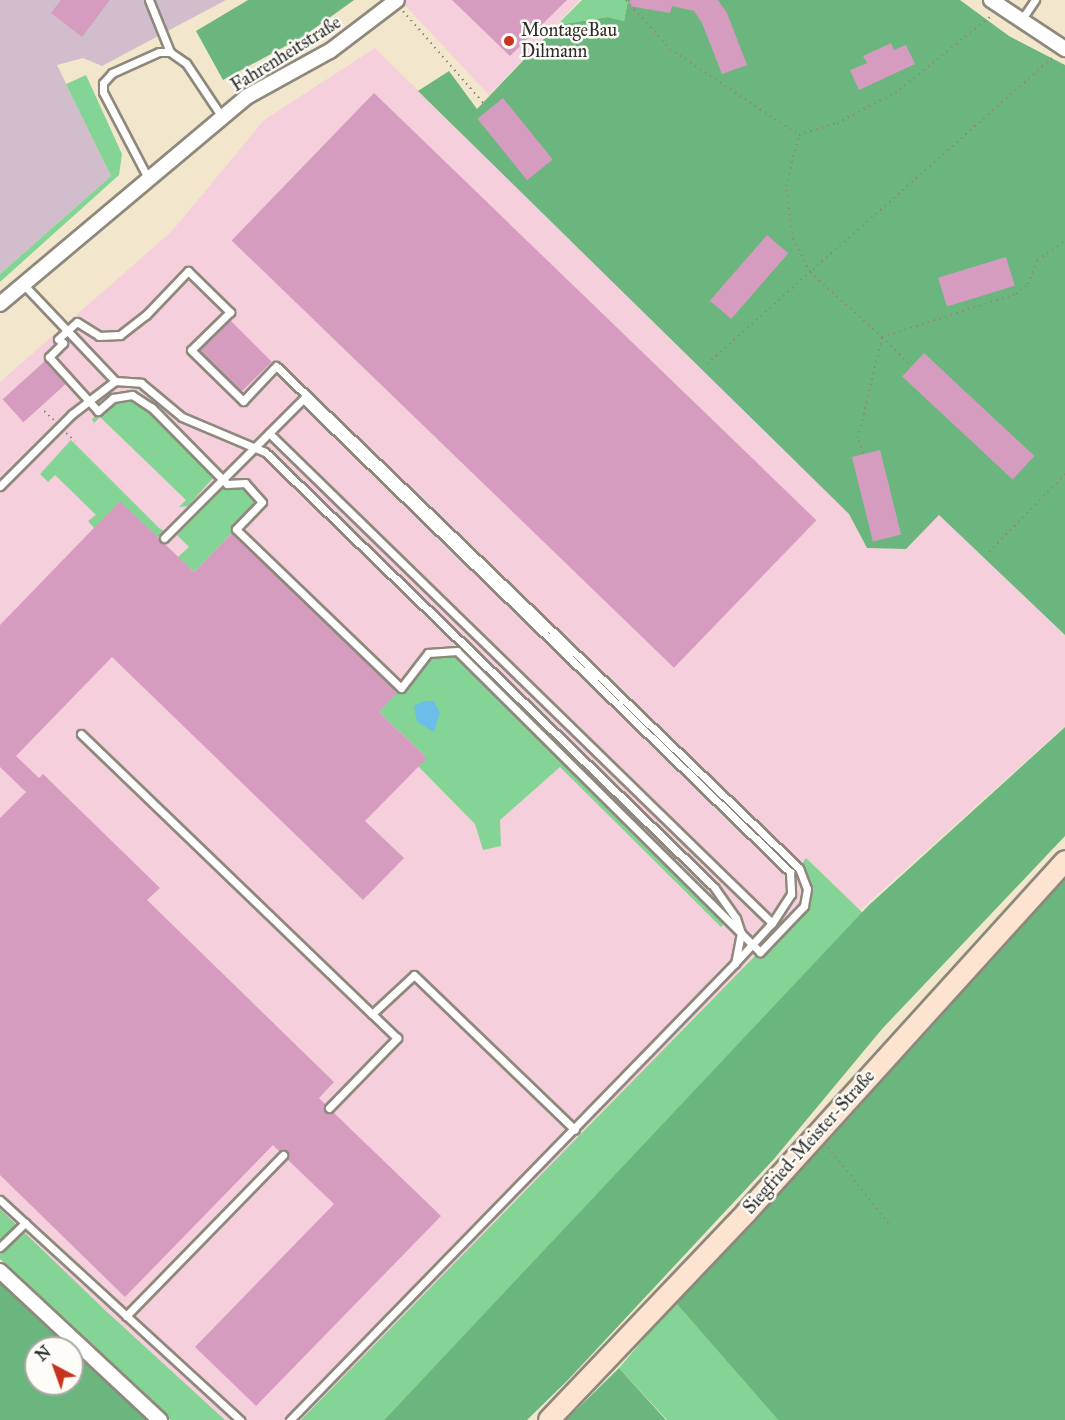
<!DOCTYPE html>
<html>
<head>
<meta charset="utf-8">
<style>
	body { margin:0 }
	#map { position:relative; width:1065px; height:1420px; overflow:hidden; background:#f2e7cd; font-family:"IM FELL Great Primer",serif }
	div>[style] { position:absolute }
	.built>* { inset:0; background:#f5cfdb }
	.industrial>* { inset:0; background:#d1bdcc }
	.green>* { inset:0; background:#84d595 }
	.forest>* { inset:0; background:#6bb67e }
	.water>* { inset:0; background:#6cbee8 }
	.building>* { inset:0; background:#d69cc0; transform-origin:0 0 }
	.path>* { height:2px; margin-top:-1px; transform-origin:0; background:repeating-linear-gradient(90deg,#8e897c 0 1.5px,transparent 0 6px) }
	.roads { filter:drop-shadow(2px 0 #8e897c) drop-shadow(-2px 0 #8e897c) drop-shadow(0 2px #8e897c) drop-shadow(0 -2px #8e897c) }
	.lane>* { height:7px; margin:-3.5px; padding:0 3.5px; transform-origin:3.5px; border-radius:3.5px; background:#fff }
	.street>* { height:14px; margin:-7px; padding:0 7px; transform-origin:7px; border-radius:7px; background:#fff }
	.secondary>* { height:20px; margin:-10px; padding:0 10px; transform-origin:10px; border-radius:10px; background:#fde4d1 }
	.dots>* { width:16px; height:16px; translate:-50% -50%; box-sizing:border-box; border:3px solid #fdfcf7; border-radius:50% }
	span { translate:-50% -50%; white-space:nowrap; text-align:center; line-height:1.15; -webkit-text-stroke:5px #fdfcf7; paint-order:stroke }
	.poi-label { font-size:18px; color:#2b2b2b }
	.left { translate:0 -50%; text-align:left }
	.street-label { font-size:18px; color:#2b2b2b }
	.north { position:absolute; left:24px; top:1336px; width:60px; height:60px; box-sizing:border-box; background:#fdfcf7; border:2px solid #a9a8a5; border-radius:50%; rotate:319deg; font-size:16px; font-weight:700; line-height:24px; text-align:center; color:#2b2b2b }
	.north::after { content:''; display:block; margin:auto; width:21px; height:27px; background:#c8321e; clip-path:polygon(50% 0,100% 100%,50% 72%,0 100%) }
</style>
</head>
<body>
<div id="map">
	<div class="built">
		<div style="clip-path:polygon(400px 0,580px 0,489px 95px)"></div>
		<div style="clip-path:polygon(375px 48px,849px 514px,867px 548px,906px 549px,939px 515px,1065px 635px,1065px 726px,857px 913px,378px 1420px,194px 1420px,0 1240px,0 382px,172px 231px,264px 120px)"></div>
	</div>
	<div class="industrial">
		<div style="clip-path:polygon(0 0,226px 0,102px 66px,83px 58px,57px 65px,111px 176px,0 274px)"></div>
	</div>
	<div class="green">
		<div style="clip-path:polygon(582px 0,628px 0,624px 21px,608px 17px,557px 25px)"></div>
		<div style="clip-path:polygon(86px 75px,122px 154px,119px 175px,0 282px,0 274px,111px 176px,66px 84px)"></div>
		<div style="clip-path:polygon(132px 395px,152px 408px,211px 469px,213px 478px,188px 506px,179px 507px,186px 500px,100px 417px,94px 423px,92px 419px,113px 398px)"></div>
		<div style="clip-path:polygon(71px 440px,159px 528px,164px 531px,158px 537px,94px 528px,88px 521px,96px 515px,55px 475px,48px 482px,40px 474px)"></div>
		<div style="clip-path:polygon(245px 483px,262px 502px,194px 572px,178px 557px,189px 547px,177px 535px,227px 484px)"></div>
		<div style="clip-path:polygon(457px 651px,728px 920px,721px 927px,560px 767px,500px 820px,501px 846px,483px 850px,475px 824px,418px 766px,426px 757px,379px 712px,428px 653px)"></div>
		<div style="clip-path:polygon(806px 858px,863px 913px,384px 1420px,301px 1420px,804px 906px,807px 889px,799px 868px)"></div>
		<div style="clip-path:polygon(0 1209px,106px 1311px,225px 1420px,171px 1420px,162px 1413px,0 1259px)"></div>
		<div style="clip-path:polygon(675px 1302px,778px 1420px,667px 1420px,619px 1368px)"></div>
	</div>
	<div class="forest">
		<div style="clip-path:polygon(248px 0,354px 0,304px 36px,223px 80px,196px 31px)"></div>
		<div style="clip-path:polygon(628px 0,960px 0,1009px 36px,1065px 65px,1065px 635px,939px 515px,906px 549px,867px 548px,849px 514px,418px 91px,449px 71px,477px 109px,557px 25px,608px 17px,624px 21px)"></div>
		<div style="clip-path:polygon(1065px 727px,1065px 836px,882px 1029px,774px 1159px,567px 1381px,527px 1420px,384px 1420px,869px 905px)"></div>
		<div style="clip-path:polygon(1065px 868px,1065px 1420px,778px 1420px,675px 1302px)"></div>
		<div style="clip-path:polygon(0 1281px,72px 1348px,36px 1348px,36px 1384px,72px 1384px,72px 1348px,149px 1420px,0 1420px)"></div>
		<div style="clip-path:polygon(619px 1368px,666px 1420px,566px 1420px)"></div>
	</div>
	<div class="water">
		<div style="clip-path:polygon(424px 701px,434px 701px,440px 713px,434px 732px,417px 722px,414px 706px)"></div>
	</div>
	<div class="building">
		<div style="clip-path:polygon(61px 0,110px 0,82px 37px,51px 13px)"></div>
		<div style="clip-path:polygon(452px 0,567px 0,510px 56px)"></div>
		<div style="clip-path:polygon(630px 0,718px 0,727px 13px,747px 65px,722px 74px,702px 23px,694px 11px,672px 6px,670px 13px,629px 6px)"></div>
		<div style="clip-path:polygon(891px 43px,894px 50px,906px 45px,915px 64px,859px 90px,850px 70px,867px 63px,863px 56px)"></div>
		<div style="left:374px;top:93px;width:615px;height:205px;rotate:44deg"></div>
		<div style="left:503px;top:98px;width:79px;height:33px;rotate:51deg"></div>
		<div style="left:767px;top:235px;width:28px;height:87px;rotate:41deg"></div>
		<div style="left:1006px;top:257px;width:30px;height:71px;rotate:73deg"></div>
		<div style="left:230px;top:320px;width:59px;height:43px;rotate:45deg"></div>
		<div style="left:924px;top:353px;width:151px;height:32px;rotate:43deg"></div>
		<div style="left:45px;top:361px;width:31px;height:57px;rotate:48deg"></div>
		<div style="left:880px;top:450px;width:87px;height:29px;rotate:76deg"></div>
		<div style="clip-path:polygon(120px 501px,194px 572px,232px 533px,398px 692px,379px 712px,427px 758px,365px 821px,404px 858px,363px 900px,112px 657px,16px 756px,39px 778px,43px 774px,160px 888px,147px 900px,334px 1082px,319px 1098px,325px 1104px,325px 1112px,333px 1112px,441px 1216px,256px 1406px,195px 1347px,334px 1204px,287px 1159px,286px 1151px,279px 1151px,273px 1145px,125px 1297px,0 1175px,0 818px,26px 792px,0 767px,0 625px)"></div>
	</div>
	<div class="path">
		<div style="left:626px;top:0;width:66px;rotate:48.1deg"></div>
		<div style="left:670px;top:49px;width:155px;rotate:33.7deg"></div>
		<div style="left:799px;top:135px;width:40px;rotate:-18deg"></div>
		<div style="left:837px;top:123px;width:65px;rotate:-27.3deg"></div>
		<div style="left:895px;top:93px;width:123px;rotate:-38.7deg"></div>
		<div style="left:403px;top:11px;width:126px;rotate:48.9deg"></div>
		<div style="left:1052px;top:58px;width:323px;rotate:138.5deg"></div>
		<div style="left:810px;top:272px;width:97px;rotate:42.1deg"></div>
		<div style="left:882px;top:337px;width:141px;rotate:-17.8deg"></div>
		<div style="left:1016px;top:294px;width:16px;rotate:-40deg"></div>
		<div style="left:1028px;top:284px;width:26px;rotate:-69deg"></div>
		<div style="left:1037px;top:260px;width:34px;rotate:-34deg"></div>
		<div style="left:882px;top:337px;width:37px;rotate:45deg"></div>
		<div style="left:707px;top:364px;width:138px;rotate:-41.8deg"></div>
		<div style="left:810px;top:272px;width:37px;rotate:-117deg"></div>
		<div style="left:793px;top:239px;width:53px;rotate:-97.5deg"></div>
		<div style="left:786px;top:186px;width:53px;rotate:-75.7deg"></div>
		<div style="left:44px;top:411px;width:13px;rotate:42deg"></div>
		<div style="left:66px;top:433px;width:12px;rotate:42deg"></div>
		<div style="left:863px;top:453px;width:16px;rotate:-108deg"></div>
		<div style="left:858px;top:438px;width:104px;rotate:-76.6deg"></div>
		<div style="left:989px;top:552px;width:109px;rotate:-45.7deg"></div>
		<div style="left:828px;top:1147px;width:100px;rotate:51.5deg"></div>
	</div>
	<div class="roads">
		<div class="lane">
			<div style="left:149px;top:0;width:56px;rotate:68deg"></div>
			<div style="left:1020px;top:22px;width:27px;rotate:-56deg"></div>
			<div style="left:149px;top:180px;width:99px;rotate:-117.6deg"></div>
			<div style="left:103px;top:92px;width:9px;rotate:-90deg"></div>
			<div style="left:103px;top:83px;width:13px;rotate:-48deg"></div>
			<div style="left:112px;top:73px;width:51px;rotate:-24.1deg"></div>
			<div style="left:159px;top:52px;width:11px"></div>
			<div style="left:170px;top:52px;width:19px;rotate:35deg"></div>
			<div style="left:186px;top:63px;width:65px;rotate:56.3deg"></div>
			<div style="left:188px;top:271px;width:59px;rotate:44.3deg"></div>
			<div style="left:230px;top:312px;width:54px;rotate:135.7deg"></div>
			<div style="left:191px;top:350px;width:73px;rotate:44.4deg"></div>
			<div style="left:243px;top:401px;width:48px;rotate:-46.7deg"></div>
			<div style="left:276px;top:366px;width:725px;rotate:43.83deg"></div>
			<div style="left:799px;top:868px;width:22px;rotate:69deg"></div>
			<div style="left:807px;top:889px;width:17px;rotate:100deg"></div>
			<div style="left:804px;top:906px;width:64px;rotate:133.7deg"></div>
			<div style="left:760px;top:952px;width:427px;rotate:-135.2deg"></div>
			<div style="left:457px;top:651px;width:29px;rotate:176deg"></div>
			<div style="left:428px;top:653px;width:44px;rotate:127.6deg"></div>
			<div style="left:401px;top:688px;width:229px;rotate:-136.1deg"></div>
			<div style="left:236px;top:529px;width:37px;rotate:-46deg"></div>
			<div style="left:262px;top:502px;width:25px;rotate:-132deg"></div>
			<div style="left:245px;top:483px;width:18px;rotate:177deg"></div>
			<div style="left:227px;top:484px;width:107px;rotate:-134.6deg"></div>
			<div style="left:152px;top:408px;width:24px;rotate:-147deg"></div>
			<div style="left:132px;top:395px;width:19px;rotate:171deg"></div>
			<div style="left:113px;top:398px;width:20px;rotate:139deg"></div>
			<div style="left:98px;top:411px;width:73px;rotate:-132.2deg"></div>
			<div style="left:49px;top:357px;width:20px;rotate:-45deg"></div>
			<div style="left:63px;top:343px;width:6px;rotate:-141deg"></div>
			<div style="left:58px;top:339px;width:25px;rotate:-42deg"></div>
			<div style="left:77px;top:322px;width:26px;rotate:32deg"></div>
			<div style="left:99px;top:336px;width:21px;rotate:-3deg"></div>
			<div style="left:120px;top:335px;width:33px;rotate:-38deg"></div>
			<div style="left:146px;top:315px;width:61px;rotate:-46.3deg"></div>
			<div style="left:23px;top:284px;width:134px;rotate:46.5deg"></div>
			<div style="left:269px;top:433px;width:702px;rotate:44.25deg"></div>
			<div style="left:0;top:486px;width:102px;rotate:-45deg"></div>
			<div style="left:72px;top:414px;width:54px;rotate:-37.5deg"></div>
			<div style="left:115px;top:381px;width:26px;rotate:4deg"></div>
			<div style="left:141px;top:383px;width:53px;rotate:39.7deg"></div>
			<div style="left:182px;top:417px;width:90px;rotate:22.9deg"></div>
			<div style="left:265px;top:452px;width:625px;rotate:44.09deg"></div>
			<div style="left:714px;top:887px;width:38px;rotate:55deg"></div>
			<div style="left:736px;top:918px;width:16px;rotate:72deg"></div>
			<div style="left:741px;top:933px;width:31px;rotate:101deg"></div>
			<div style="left:735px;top:963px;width:638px;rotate:134.24deg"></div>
			<div style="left:164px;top:538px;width:197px;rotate:-45deg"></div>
			<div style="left:303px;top:399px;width:679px;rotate:44.16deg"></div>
			<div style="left:790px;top:872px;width:22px;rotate:87deg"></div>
			<div style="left:791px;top:894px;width:35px;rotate:123deg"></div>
			<div style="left:772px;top:923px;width:53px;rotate:132.7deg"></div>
			<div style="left:81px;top:734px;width:404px;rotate:43.9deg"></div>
			<div style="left:372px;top:1014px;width:57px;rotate:-42.9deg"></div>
			<div style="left:414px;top:975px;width:223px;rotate:43.9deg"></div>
			<div style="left:329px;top:1108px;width:98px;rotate:-45.8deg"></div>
			<div style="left:397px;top:1038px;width:35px;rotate:-136deg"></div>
			<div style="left:0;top:1200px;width:326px;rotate:42.5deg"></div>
			<div style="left:0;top:1247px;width:35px;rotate:-44deg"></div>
			<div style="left:126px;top:1316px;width:225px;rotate:-45.7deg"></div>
		</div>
		<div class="street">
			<div style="left:991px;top:0;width:89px;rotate:33.5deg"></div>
			<div style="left:0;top:304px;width:324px;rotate:-40deg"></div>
			<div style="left:248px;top:96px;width:94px;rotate:-28.8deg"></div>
			<div style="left:330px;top:51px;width:84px;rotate:-37.3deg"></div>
			<div style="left:0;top:1271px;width:219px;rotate:43deg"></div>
		</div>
		<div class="secondary">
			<div style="left:549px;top:1420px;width:286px;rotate:-46.4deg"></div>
			<div style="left:746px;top:1213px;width:475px;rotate:-47.8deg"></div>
		</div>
	</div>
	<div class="dots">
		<div style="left:509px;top:41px;background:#c8321e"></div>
	</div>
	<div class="poi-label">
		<span class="left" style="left:521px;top:41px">MontageBau<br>Dilmann</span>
	</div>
	<div class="street-label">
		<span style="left:286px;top:54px;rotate:-32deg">Fahrenheitstraße</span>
		<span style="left:809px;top:1142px;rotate:-48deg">Siegfried-Meister-Straße</span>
	</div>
	<div class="north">N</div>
</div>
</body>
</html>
